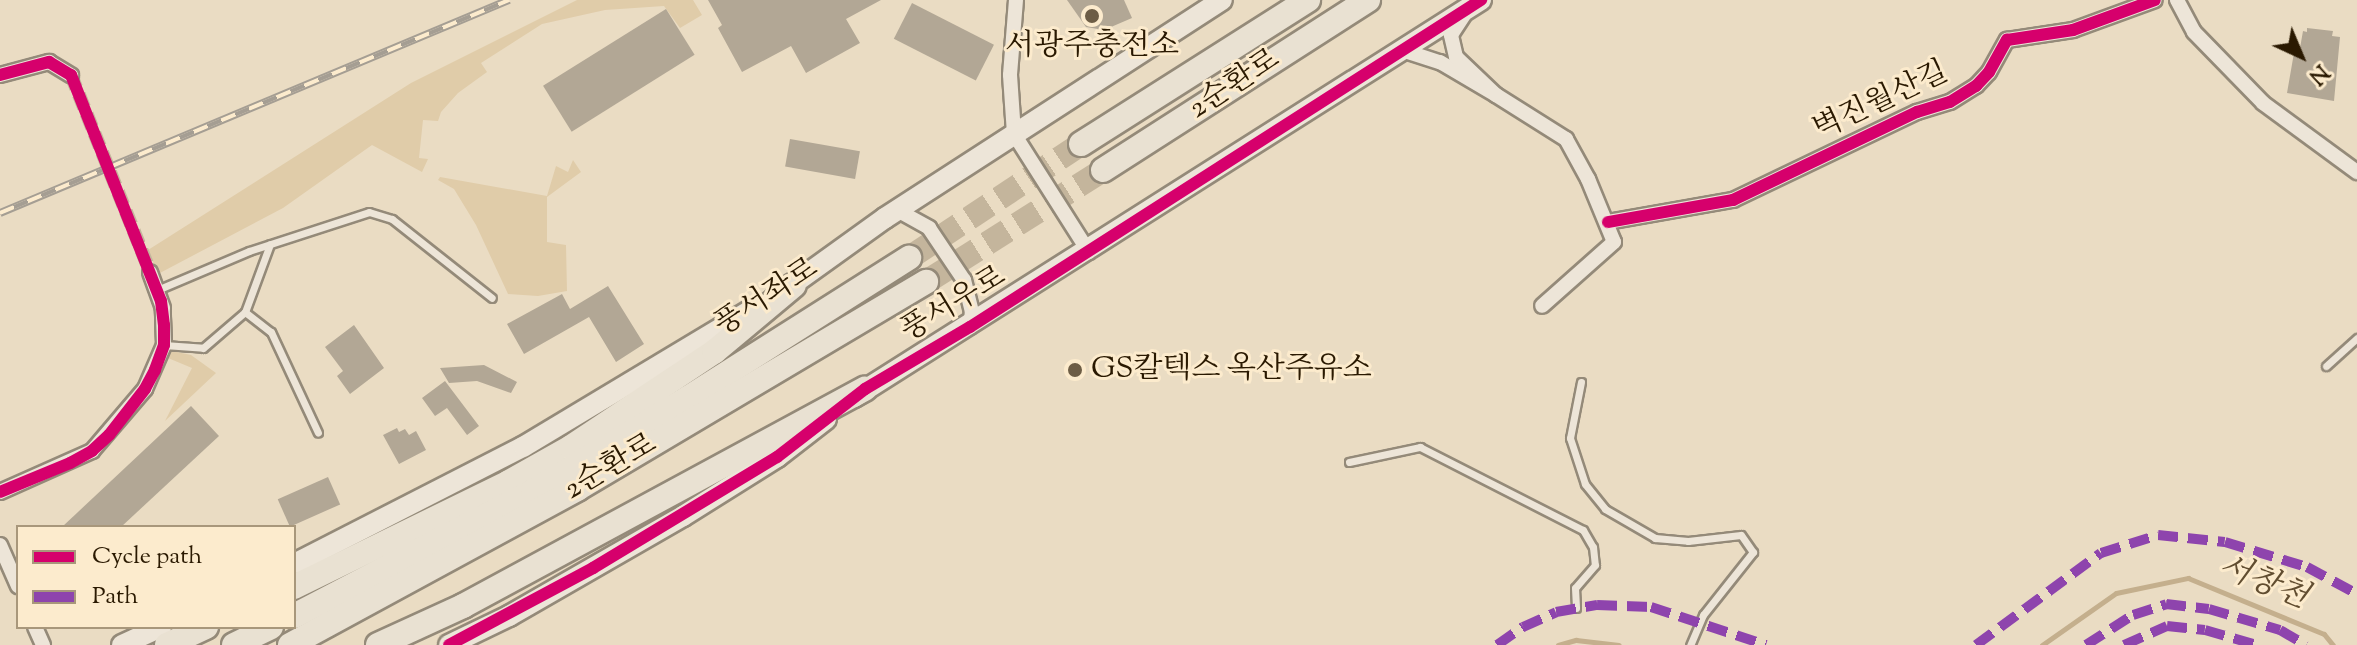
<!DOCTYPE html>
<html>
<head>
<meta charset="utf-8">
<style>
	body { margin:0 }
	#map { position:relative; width:2357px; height:645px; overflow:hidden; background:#eadcc3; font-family:"Sorts Mill Goudy","Noto Serif KR",serif }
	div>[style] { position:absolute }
	.green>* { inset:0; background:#e0cca9 }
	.stream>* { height:5px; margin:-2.5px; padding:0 2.5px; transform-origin:2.5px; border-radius:2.5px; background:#c4af8d }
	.building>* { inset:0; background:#b2a795; transform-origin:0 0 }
	.street-tunnel>* { height:14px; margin-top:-7px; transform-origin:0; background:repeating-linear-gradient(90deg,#c4b59c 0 14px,transparent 0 21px) }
	.highway-tunnel>* { height:24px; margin-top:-12px; transform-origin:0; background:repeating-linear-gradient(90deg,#c4b59c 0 24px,transparent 0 36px) }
	.roads { filter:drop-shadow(2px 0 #948a79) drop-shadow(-2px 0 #948a79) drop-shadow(0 2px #948a79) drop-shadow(0 -2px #948a79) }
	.lane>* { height:7px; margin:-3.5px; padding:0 3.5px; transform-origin:3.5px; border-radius:3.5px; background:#ede5d8 }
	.street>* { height:14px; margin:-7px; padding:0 7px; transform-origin:7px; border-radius:7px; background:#ede5d8 }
	.secondary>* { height:20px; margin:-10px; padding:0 10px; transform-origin:10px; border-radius:10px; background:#ede5d8 }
	.highway>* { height:24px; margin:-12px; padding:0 12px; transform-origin:12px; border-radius:12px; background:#e9e1d2 }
	.rail>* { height:8px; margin-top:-4px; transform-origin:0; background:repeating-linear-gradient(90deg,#fcebcd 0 15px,#a59e93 0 30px); box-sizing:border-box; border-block:2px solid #a59e93 }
	.quiet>* { height:10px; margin-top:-5px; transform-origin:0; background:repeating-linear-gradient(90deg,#8e44ad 0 20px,transparent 0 30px) }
	.cycleway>* { height:12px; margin:-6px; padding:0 6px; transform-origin:6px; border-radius:6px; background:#d6006c }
	.dots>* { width:22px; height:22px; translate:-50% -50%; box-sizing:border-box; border:4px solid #fcebcd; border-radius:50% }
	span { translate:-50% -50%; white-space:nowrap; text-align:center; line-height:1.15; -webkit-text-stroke:6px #fcebcd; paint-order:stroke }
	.poi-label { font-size:30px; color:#2a1901 }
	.left { translate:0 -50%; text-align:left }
	.street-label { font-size:30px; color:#2a1901 }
	.water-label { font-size:32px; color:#614d30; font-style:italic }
	.legend { position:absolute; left:16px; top:525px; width:280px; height:104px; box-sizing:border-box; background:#fcebcd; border:2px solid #a8977b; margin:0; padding:10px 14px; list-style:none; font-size:24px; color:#2a1901 }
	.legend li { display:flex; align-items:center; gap:16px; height:40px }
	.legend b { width:40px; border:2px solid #a8977b }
	.north { position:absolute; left:2261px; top:16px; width:80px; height:80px; -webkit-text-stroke:6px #fcebcd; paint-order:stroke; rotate:136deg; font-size:22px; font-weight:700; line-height:32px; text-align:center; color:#2a1901 }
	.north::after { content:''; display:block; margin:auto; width:28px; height:36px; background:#2a1901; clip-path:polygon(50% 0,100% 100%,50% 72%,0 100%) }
</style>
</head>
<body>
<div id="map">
	<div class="green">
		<div style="clip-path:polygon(577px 0,693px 0,702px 15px,680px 28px,664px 6px,605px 10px,542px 24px,481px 63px,487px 72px,458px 93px,441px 112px,438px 121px,423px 120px,419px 158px,428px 159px,422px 172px,372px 145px,283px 208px,158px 274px,148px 250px,411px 83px)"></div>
		<div style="clip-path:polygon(573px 160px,581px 172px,547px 197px,547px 242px,566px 245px,567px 291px,538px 296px,508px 294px,476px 225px,454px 189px,438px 180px,440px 177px,547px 196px,556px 166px,568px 172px)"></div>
		<div style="clip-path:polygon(172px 351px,191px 355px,216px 373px,165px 421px,192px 368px,168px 358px)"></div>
	</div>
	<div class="stream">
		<div style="left:1558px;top:645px;width:19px;rotate:-16deg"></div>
		<div style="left:1576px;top:640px;width:43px;rotate:6.6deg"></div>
		<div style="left:2042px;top:645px;width:90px;rotate:-35.1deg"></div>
		<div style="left:2116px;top:593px;width:74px;rotate:-11.8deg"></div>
		<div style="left:2188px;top:578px;width:147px;rotate:22.4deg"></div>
		<div style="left:2324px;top:634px;width:14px;rotate:51deg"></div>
	</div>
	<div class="building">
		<div style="clip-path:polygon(708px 0,881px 0,846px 19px,860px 43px,806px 73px,791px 46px,742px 72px,718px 28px,722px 25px)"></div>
		<div style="clip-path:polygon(1067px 0,1124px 0,1132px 18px,1104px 30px,1086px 27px)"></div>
		<div style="left:912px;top:3px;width:92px;height:40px;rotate:27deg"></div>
		<div style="left:666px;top:9px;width:54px;height:145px;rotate:58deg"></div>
		<div style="clip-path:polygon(2307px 28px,2333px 31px,2332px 36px,2340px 37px,2334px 101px,2287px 93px,2295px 47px,2300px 48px,2303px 31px,2307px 32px)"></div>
		<div style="left:790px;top:139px;width:71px;height:28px;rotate:10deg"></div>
		<div style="clip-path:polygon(608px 286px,644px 344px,616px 362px,589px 317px,524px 354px,507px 324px,562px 294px,570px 309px)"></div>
		<div style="clip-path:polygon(354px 325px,384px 368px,350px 394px,337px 376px,343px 371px,325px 347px)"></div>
		<div style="clip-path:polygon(484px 365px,517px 382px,511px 393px,477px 381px,449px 383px,440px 368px)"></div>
		<div style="clip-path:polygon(445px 381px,479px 426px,467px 435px,447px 408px,435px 416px,422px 398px)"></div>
		<div style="clip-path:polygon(191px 406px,219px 436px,121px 527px,62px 527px)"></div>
		<div style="clip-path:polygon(397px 428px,399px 432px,405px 429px,409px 435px,416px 431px,426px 450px,399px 464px,383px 435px)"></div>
		<div style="left:328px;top:477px;width:30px;height:55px;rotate:66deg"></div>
	</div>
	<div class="street-tunnel">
		<div style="left:71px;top:75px;width:212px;rotate:68.1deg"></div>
	</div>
	<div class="highway-tunnel">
		<div style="left:909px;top:258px;width:206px;rotate:-33.5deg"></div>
		<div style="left:926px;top:282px;width:209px;rotate:-32.3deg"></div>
	</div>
	<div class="roads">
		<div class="lane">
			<div style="left:157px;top:290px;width:100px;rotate:-23deg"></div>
			<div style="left:249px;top:251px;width:126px;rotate:-18deg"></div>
			<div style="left:369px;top:212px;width:24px;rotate:17deg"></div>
			<div style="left:392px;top:219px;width:127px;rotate:38.3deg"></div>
			<div style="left:245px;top:312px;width:72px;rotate:-69.8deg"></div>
			<div style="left:164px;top:345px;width:39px;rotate:4deg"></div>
			<div style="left:203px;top:348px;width:55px;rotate:-40.6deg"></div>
			<div style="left:245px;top:312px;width:33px;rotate:38deg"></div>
			<div style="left:271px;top:332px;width:111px;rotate:65deg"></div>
			<div style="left:2326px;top:366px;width:42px;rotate:-42.1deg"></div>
			<div style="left:1581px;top:382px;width:57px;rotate:101.1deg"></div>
			<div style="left:1570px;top:438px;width:48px;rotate:71.9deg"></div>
			<div style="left:1585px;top:484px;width:32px;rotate:51deg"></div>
			<div style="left:1605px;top:509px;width:58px;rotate:30.1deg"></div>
			<div style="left:1655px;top:538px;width:33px;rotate:5deg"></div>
			<div style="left:1688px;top:541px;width:53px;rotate:-6.5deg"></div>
			<div style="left:1741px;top:535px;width:21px;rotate:55deg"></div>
			<div style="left:1753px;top:552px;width:80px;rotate:128.4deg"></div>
			<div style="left:1703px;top:615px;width:33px;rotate:113deg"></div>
			<div style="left:1349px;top:462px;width:73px;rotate:-11.9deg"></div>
			<div style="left:1420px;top:447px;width:183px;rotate:27deg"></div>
			<div style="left:1583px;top:530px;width:20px;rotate:60deg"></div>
			<div style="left:1593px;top:547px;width:18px;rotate:84deg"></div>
			<div style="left:1595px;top:565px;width:30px;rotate:131deg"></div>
			<div style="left:1575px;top:588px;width:20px;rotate:87deg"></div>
		</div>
		<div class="street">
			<div style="left:1016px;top:0;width:75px;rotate:94.6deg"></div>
			<div style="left:1010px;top:75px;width:59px;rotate:86.1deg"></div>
			<div style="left:1014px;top:134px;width:140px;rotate:57.6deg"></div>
			<div style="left:2177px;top:0;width:36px;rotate:62deg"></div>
			<div style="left:2194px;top:32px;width:99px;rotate:45.8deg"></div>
			<div style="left:2263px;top:103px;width:117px;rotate:36.3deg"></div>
			<div style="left:1402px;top:50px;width:40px;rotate:18deg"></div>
			<div style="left:1440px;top:62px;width:65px;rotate:30.5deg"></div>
			<div style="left:1496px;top:95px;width:55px;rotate:-136.5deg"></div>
			<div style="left:1456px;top:57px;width:23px;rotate:-103deg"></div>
			<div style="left:1451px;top:35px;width:24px;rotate:-57deg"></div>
			<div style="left:0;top:75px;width:51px;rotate:-14.9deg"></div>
			<div style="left:49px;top:62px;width:26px;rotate:31deg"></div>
			<div style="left:1496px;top:95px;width:83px;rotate:32.2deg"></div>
			<div style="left:1566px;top:139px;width:46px;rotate:61.2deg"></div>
			<div style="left:1588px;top:179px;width:68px;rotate:67.6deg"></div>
			<div style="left:1614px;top:242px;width:96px;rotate:138.4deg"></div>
			<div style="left:897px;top:210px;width:37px;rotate:29deg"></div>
			<div style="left:929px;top:228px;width:63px;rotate:56.1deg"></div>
			<div style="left:964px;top:280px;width:32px;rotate:76deg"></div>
			<div style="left:972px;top:311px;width:16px;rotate:97deg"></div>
			<div style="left:1608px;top:222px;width:127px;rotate:-10deg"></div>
			<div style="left:1733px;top:200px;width:204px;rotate:-25.6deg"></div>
			<div style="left:1917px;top:112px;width:34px;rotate:-17deg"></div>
			<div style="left:1950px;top:102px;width:31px;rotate:-32deg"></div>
			<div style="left:1976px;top:86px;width:19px;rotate:-47deg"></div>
			<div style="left:1989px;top:72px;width:37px;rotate:-61deg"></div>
			<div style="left:2007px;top:40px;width:67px;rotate:-8.6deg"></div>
			<div style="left:2073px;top:30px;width:87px;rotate:-20.1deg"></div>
			<div style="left:0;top:492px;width:101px;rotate:-24deg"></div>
			<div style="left:92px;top:451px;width:82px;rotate:-49.5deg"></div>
			<div style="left:145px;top:389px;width:48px;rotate:-66.6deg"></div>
			<div style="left:164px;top:345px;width:37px;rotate:-92deg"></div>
			<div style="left:163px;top:308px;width:38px;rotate:-110deg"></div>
			<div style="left:0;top:545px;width:45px;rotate:66.3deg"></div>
			<div style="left:35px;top:627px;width:20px;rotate:66deg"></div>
		</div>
		<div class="secondary">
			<div style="left:782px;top:292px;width:127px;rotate:-35.7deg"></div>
			<div style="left:885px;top:218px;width:401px;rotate:-32.9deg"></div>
			<div style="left:854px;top:397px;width:742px;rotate:-32.34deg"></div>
			<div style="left:294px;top:564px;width:257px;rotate:-27.1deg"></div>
			<div style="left:523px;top:447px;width:270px;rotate:-31deg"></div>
			<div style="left:122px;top:645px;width:43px;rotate:-24.8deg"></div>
			<div style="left:449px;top:645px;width:67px;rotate:-25.8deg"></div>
			<div style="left:509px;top:616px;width:201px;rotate:-29.9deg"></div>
			<div style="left:683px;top:516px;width:111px;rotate:-32.1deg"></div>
			<div style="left:777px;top:457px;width:62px;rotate:-37.8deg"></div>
		</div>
		<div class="highway">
			<div style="left:1081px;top:144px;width:269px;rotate:-32.4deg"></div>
			<div style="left:1103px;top:170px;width:315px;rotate:-32.7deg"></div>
			<div style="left:294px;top:587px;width:239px;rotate:-26deg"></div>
			<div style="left:509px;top:482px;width:71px;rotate:-29.4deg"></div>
			<div style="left:571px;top:447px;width:172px;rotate:-33.6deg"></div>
			<div style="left:714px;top:352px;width:104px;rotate:-39.9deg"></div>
			<div style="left:294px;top:616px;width:270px;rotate:-27.6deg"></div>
			<div style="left:533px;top:491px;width:181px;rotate:-31deg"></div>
			<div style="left:688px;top:398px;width:262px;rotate:-32.4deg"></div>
			<div style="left:167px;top:645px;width:43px;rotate:-24.8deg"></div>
			<div style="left:234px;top:645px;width:41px;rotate:-25.9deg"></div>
			<div style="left:290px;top:645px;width:327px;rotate:-28.5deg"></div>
			<div style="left:577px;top:489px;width:406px;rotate:-30.7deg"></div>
			<div style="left:378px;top:645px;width:94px;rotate:-24.6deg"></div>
			<div style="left:463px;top:606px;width:457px;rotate:-28.4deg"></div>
		</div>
	</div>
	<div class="rail">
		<div style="left:0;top:213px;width:552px;rotate:-22.71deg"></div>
	</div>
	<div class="quiet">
		<div style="left:1497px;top:645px;width:32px;rotate:-35deg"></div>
		<div style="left:1523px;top:627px;width:36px;rotate:-24deg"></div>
		<div style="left:1556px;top:612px;width:42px;rotate:-9.7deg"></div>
		<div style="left:1597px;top:605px;width:54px;rotate:2.1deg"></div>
		<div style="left:1651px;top:607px;width:121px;rotate:18.3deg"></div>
		<div style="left:1976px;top:645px;width:155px;rotate:-36.4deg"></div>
		<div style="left:2101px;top:553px;width:60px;rotate:-17.5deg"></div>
		<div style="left:2158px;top:535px;width:67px;rotate:6deg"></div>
		<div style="left:2225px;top:542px;width:86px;rotate:17deg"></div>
		<div style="left:2307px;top:567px;width:57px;rotate:28.4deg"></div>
		<div style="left:2086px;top:645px;width:56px;rotate:-32.6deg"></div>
		<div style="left:2133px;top:615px;width:35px;rotate:-18deg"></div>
		<div style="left:2166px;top:604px;width:43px;rotate:6.6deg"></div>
		<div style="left:2209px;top:609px;width:74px;rotate:16.5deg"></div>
		<div style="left:2280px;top:630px;width:30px;rotate:30deg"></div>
		<div style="left:2124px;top:645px;width:47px;rotate:-23.8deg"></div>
		<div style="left:2167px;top:626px;width:38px;rotate:6deg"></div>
		<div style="left:2205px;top:630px;width:54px;rotate:16.1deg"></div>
	</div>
	<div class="cycleway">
		<div style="left:0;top:75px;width:51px;rotate:-14.9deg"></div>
		<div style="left:49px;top:62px;width:26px;rotate:31deg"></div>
		<div style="left:71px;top:75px;width:243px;rotate:68.3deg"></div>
		<div style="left:161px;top:301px;width:24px;rotate:83deg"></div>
		<div style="left:164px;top:325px;width:20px;rotate:90deg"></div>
		<div style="left:164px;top:345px;width:27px;rotate:110deg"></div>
		<div style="left:155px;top:370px;width:21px;rotate:118deg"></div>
		<div style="left:145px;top:389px;width:58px;rotate:128deg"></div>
		<div style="left:109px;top:435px;width:23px;rotate:137deg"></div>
		<div style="left:92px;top:451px;width:25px;rotate:151deg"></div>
		<div style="left:70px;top:463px;width:76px;rotate:157.5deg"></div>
		<div style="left:1608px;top:222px;width:127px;rotate:-10deg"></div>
		<div style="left:1733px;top:200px;width:204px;rotate:-25.6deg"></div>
		<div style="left:1917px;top:112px;width:34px;rotate:-17deg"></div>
		<div style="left:1950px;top:102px;width:31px;rotate:-32deg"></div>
		<div style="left:1976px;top:86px;width:19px;rotate:-47deg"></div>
		<div style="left:1989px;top:72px;width:37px;rotate:-61deg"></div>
		<div style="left:2007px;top:40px;width:67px;rotate:-8.6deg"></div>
		<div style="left:2073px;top:30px;width:87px;rotate:-20.1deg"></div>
		<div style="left:449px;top:645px;width:163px;rotate:-28.1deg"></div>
		<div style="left:593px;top:568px;width:215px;rotate:-31.1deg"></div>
		<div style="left:777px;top:457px;width:111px;rotate:-37.7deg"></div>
		<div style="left:865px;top:389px;width:122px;rotate:-30.6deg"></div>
		<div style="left:970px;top:327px;width:607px;rotate:-32.62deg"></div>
	</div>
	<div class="dots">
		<div style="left:1092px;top:16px;background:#6d5d45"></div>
		<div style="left:1075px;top:370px;background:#6d5d45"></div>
	</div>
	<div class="poi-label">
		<span style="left:1092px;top:47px">서광주충전소</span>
		<span class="left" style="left:1091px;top:370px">GS칼텍스 옥산주유소</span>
	</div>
	<div class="street-label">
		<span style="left:1235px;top:85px;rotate:-33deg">2순환로</span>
		<span style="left:1881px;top:102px;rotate:-25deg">벽진월산길</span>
		<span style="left:767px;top:298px;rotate:-33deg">풍서좌로</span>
		<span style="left:954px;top:305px;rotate:-31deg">풍서우로</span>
		<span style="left:611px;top:468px;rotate:-30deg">2순환로</span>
	</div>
	<div class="water-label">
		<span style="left:2263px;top:583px;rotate:22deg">서창천</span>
	</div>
	<ul class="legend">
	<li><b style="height:10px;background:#d6006c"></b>Cycle path</li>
	<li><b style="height:10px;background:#8e44ad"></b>Path</li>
	</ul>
	<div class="north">N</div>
</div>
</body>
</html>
